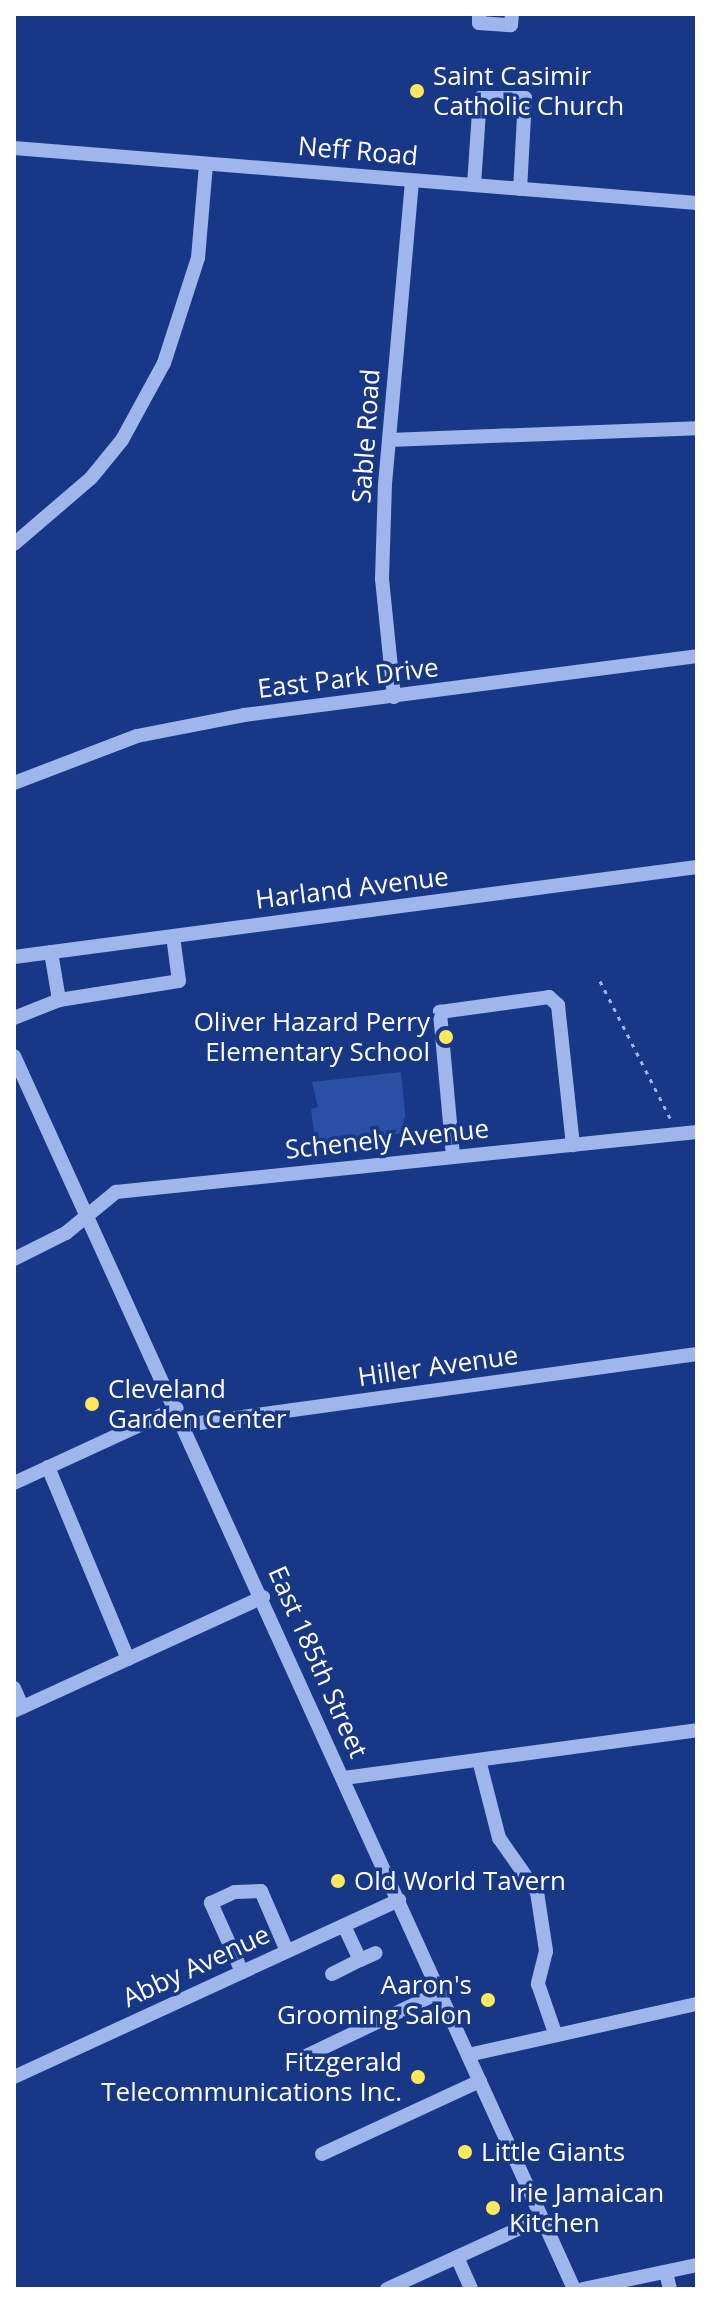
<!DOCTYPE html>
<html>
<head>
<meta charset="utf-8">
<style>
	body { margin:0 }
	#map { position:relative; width:711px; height:2303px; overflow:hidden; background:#183787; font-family:"Open Sans",sans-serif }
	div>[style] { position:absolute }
	.green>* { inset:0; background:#2b4fa5 }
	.path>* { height:3px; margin-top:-1.5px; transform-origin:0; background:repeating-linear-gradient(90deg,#9fb6ed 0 4px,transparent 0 10px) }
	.minor>* { height:14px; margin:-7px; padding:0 7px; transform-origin:7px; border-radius:7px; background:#9fb6ed }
	.dots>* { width:22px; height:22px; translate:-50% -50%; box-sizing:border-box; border:4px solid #183787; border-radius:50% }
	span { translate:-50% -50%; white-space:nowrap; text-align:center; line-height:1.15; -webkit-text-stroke:7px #183787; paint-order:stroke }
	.poi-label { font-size:26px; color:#fff }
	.left { translate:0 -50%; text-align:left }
	.right { translate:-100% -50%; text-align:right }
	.street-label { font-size:26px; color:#fff }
	.frame { position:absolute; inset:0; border:16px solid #fff; pointer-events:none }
</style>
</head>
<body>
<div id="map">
	<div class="green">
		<div style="clip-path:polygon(401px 1072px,407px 1133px,315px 1142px,311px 1109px,318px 1107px,312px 1082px)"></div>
	</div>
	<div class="path">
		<div style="left:600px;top:981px;width:154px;rotate:62.9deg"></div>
	</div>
	<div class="minor">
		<div style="left:479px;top:14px;width:9px;rotate:90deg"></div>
		<div style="left:479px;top:23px;width:32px;rotate:4deg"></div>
		<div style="left:511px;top:25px;width:11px;rotate:-85deg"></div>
		<div style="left:14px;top:148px;width:685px;rotate:4.6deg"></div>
		<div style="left:474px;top:185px;width:87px;rotate:-86.1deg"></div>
		<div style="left:480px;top:98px;width:45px"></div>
		<div style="left:525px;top:98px;width:91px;rotate:93.1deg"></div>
		<div style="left:389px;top:440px;width:308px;rotate:-2.2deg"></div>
		<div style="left:14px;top:544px;width:101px;rotate:-40.6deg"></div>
		<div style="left:91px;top:478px;width:49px;rotate:-50.8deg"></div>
		<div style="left:122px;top:440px;width:88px;rotate:-61.4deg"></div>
		<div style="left:164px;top:363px;width:110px;rotate:-72.1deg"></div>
		<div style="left:198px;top:258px;width:94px;rotate:-85.1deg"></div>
		<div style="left:394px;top:697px;width:119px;rotate:-95.8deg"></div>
		<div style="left:382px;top:579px;width:95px;rotate:-88.2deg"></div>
		<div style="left:385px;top:484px;width:305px;rotate:-84.9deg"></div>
		<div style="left:14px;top:783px;width:132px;rotate:-20.9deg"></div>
		<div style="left:137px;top:736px;width:109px;rotate:-11.1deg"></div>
		<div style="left:244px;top:715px;width:457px;rotate:-7.4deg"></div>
		<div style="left:51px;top:952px;width:49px;rotate:80.5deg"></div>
		<div style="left:14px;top:957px;width:689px;rotate:-7.51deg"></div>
		<div style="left:14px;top:1018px;width:48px;rotate:-21.8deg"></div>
		<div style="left:59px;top:1000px;width:121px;rotate:-9deg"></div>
		<div style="left:179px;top:981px;width:45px;rotate:-97.6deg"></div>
		<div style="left:14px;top:1056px;width:1354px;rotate:65.57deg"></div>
		<div style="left:453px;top:1156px;width:145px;rotate:-95.2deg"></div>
		<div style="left:440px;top:1012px;width:110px;rotate:-7.8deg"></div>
		<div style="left:549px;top:997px;width:12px;rotate:42deg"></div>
		<div style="left:558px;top:1005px;width:141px;rotate:83.9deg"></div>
		<div style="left:14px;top:1259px;width:58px;rotate:-26.6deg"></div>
		<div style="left:66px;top:1233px;width:65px;rotate:-39.4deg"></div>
		<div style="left:116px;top:1192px;width:584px;rotate:-5.9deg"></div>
		<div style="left:185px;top:1425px;width:517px;rotate:-7.89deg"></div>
		<div style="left:48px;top:1467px;width:208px;rotate:67.4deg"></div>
		<div style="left:14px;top:1483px;width:179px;rotate:-24.7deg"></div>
		<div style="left:14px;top:1688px;width:21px;rotate:67deg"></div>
		<div style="left:14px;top:1711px;width:274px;rotate:-24.6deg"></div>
		<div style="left:479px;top:1760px;width:81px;rotate:75.6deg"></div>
		<div style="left:499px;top:1838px;width:66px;rotate:54.9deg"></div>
		<div style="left:537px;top:1892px;width:60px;rotate:81.3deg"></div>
		<div style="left:546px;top:1951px;width:34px;rotate:104deg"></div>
		<div style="left:538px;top:1984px;width:52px;rotate:70.9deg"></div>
		<div style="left:344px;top:1778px;width:356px;rotate:-7.7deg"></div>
		<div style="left:360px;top:1960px;width:17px;rotate:-24deg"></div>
		<div style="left:242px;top:1972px;width:76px;rotate:-114.2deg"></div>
		<div style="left:211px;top:1903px;width:26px;rotate:-25deg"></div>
		<div style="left:235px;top:1892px;width:26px;rotate:-2deg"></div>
		<div style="left:261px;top:1891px;width:65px;rotate:66.6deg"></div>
		<div style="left:332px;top:1974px;width:31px;rotate:-27deg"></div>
		<div style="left:360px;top:1960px;width:38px;rotate:-115deg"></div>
		<div style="left:468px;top:2055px;width:235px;rotate:-12.6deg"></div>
		<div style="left:306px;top:2056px;width:148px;rotate:-25.5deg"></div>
		<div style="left:14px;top:2077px;width:424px;rotate:-24.7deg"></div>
		<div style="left:322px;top:2154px;width:174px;rotate:-24.8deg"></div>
		<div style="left:457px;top:2257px;width:35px;rotate:66deg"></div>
		<div style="left:666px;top:2272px;width:17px;rotate:77deg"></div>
		<div style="left:387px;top:2289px;width:170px;rotate:-24.6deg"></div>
		<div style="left:583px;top:2289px;width:116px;rotate:-11.9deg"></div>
	</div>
	<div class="dots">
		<div style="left:417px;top:91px;background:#ffe95b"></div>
		<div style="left:446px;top:1037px;background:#ffe95b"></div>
		<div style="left:92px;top:1404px;background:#ffe95b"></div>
		<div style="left:338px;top:1881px;background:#ffe95b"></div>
		<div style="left:488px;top:2000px;background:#ffe95b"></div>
		<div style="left:418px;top:2077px;background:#ffe95b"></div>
		<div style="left:465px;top:2152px;background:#ffe95b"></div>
		<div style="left:493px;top:2208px;background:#ffe95b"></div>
	</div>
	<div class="poi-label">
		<span class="left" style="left:433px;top:91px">Saint Casimir<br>Catholic Church</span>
		<span class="right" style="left:430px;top:1037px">Oliver Hazard Perry<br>Elementary School</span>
		<span class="left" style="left:108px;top:1404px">Cleveland<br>Garden Center</span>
		<span class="left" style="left:354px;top:1881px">Old World Tavern</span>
		<span class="right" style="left:472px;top:2000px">Aaron's<br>Grooming Salon</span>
		<span class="right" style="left:402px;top:2077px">Fitzgerald<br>Telecommunications Inc.</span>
		<span class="left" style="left:481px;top:2152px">Little Giants</span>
		<span class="left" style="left:509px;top:2208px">Irie Jamaican<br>Kitchen</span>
	</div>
	<div class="street-label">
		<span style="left:358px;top:151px;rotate:5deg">Neff Road</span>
		<span style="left:366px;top:436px;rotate:-86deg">Sable Road</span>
		<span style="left:348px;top:678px;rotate:-7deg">East Park Drive</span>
		<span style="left:352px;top:888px;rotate:-7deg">Harland Avenue</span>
		<span style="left:387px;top:1139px;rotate:-6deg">Schenely Avenue</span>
		<span style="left:438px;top:1366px;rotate:-8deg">Hiller Avenue</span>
		<span style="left:318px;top:1662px;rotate:66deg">East 185th Street</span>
		<span style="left:196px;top:1966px;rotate:-25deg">Abby Avenue</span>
	</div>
	<div class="frame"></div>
</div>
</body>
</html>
